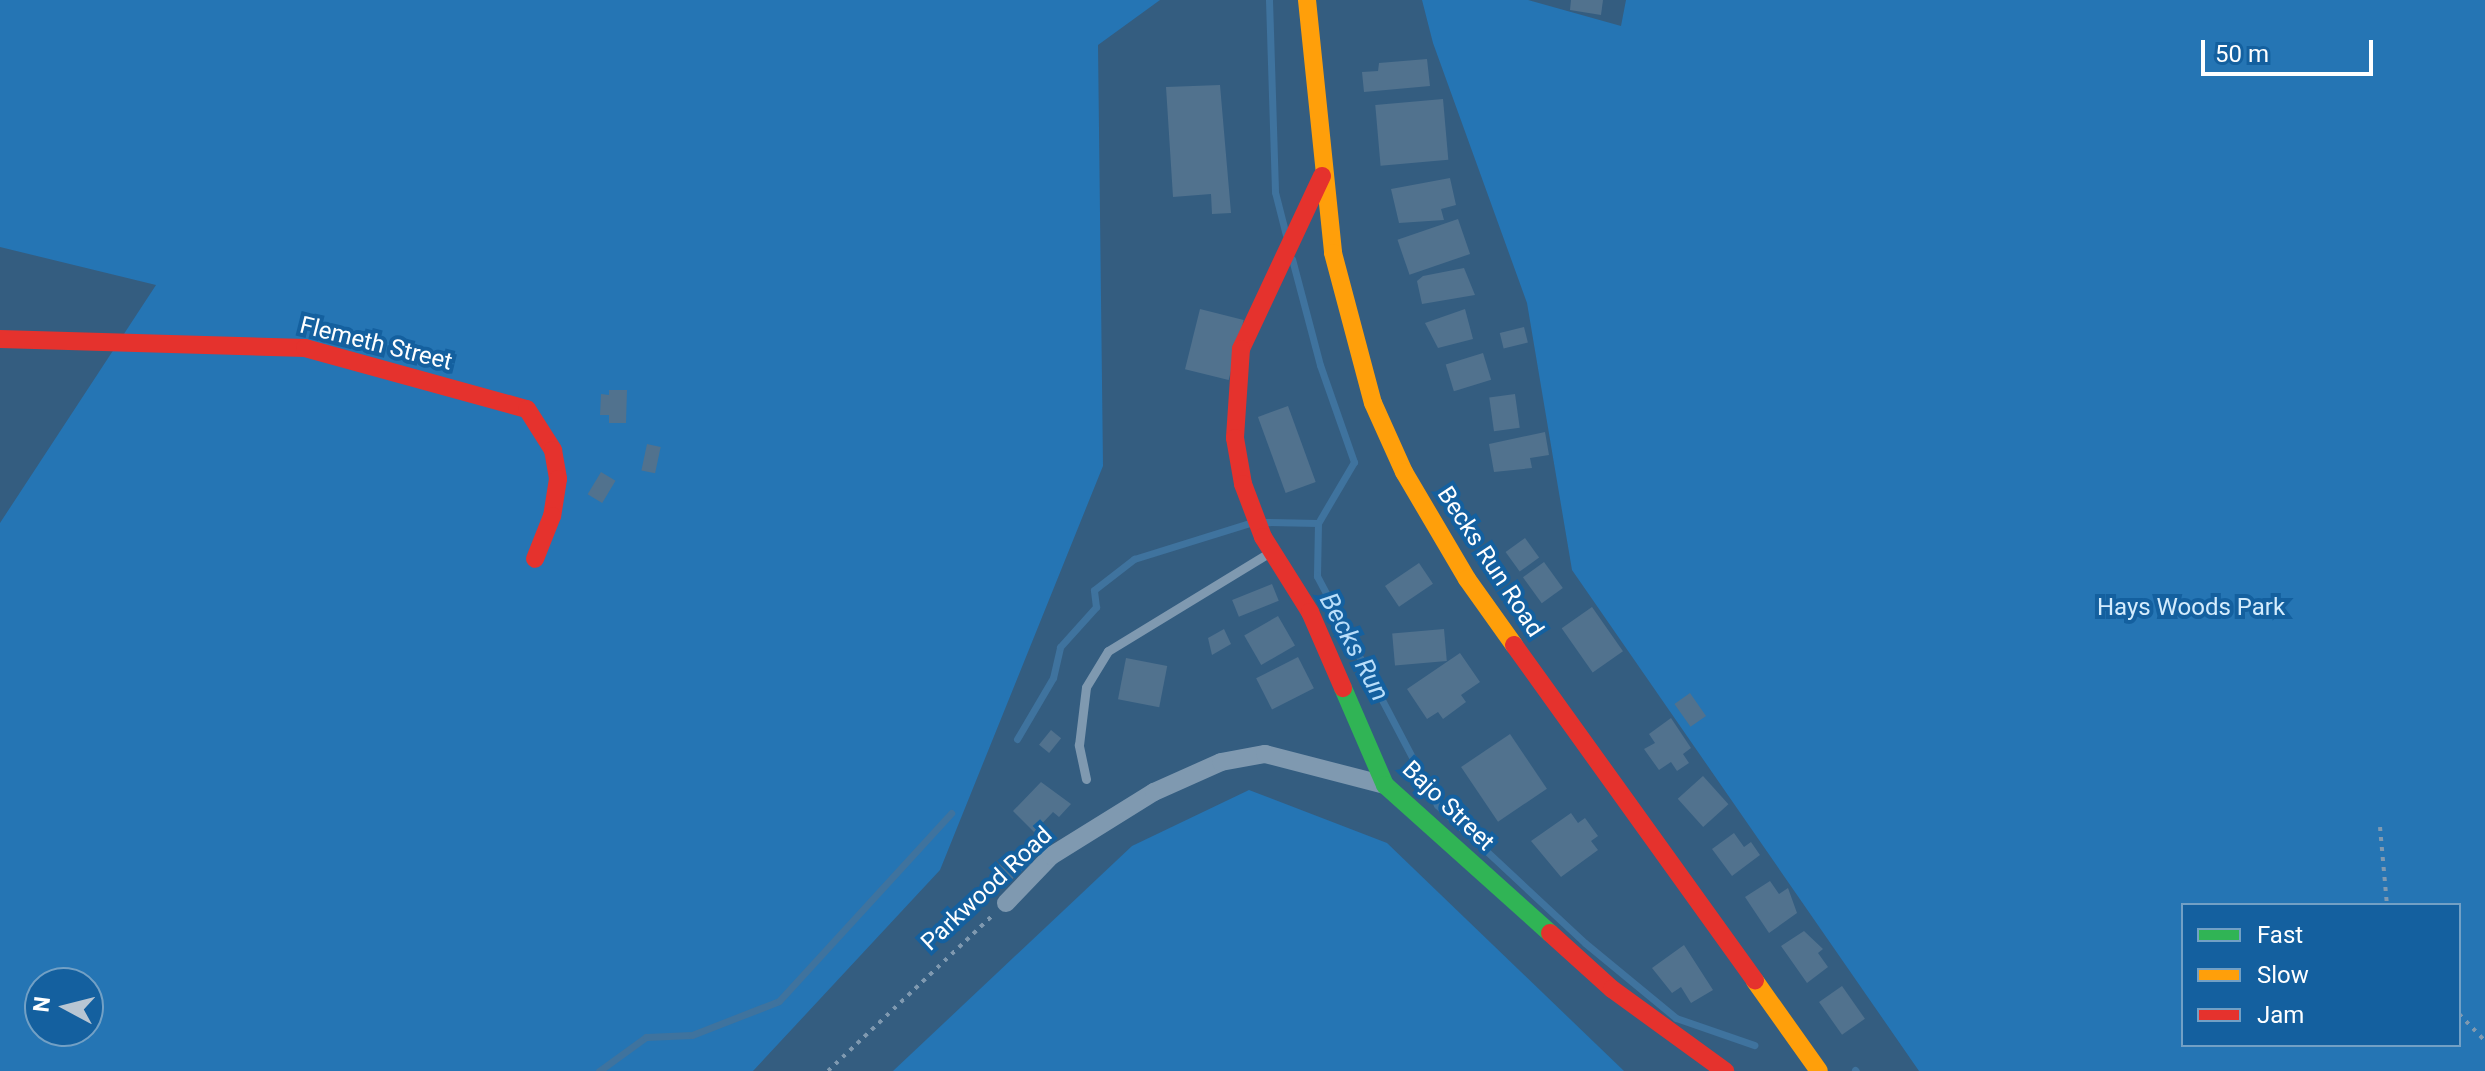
<!DOCTYPE html>
<html>
<head>
<meta charset="utf-8">
<style>
	body { margin:0 }
	#map { position:relative; width:2485px; height:1071px; overflow:hidden; background:#345d80; font-family:Roboto,sans-serif }
	div>[style] { position:absolute }
	.green>* { inset:0; background:#2575b4 }
	.stream>* { height:7px; margin:-3.5px; padding:0 3.5px; transform-origin:3.5px; border-radius:3.5px; background:#3f739e }
	.building>* { inset:0; background:#51728e; transform-origin:0 0 }
	.path>* { height:4px; margin-top:-2px; transform-origin:0; background:repeating-linear-gradient(90deg,#7f99b0 0 4px,transparent 0 10px) }
	.lane>* { height:9px; margin:-4.5px; padding:0 4.5px; transform-origin:4.5px; border-radius:4.5px; background:#7f99b0 }
	.street>* { height:18px; margin:-9px; padding:0 9px; transform-origin:9px; border-radius:9px; background:#7f99b0 }
	.fast>* { height:18px; margin:-9px; padding:0 9px; transform-origin:9px; border-radius:9px; background:#30b455 }
	.slow>* { height:18px; margin:-9px; padding:0 9px; transform-origin:9px; border-radius:9px; background:#ff9f0a }
	.jam>* { height:18px; margin:-9px; padding:0 9px; transform-origin:9px; border-radius:9px; background:#e5322d }
	span { translate:-50% -50%; white-space:nowrap; text-align:center; line-height:1.15; -webkit-text-stroke:8px #14609f; paint-order:stroke }
	.street-label { font-size:24px; color:#fff }
	.park-label { font-size:24px; color:#d4ecfd }
	.water-label { font-size:26px; color:#b9defa; font-style:italic }
	.legend { position:absolute; left:2181px; top:903px; width:280px; height:144px; box-sizing:border-box; background:#14609f; border:2px solid #72a0c5; margin:0; padding:10px 14px; list-style:none; font-size:24px; color:#fff }
	.legend li { display:flex; align-items:center; gap:16px; height:40px }
	.legend b { width:40px; border:2px solid #72a0c5 }
	.north { position:absolute; left:24px; top:967px; width:80px; height:80px; box-sizing:border-box; background:#14609f; border:2px solid #72a0c5; border-radius:50%; rotate:277deg; font-size:22px; font-weight:700; line-height:32px; text-align:center; color:#fff }
	.north::after { content:''; display:block; margin:auto; width:28px; height:36px; background:#b8c6d3; clip-path:polygon(50% 0,100% 100%,50% 72%,0 100%) }
	.scale { position:absolute; left:2201px; top:40px; width:172px; height:36px; box-sizing:border-box; border:4px solid #fff; border-top:0; padding-left:10px; font-size:24px; line-height:28px; white-space:nowrap; color:#fff; -webkit-text-stroke:6px #14609f; paint-order:stroke }
</style>
</head>
<body>
<div id="map">
	<div class="green">
		<div style="clip-path:polygon(evenodd,0 0,1160px 0,1098px 45px,1103px 466px,940px 870px,753px 1071px,0 1071px,0 523px,156px 285px,0 247px,0 0,40px 983px,88px 983px,88px 1031px,40px 1031px,40px 983px)"></div>
		<div style="clip-path:polygon(evenodd,1422px 0,1528px 0,1621px 26px,1626px 0,2485px 0,2485px 1071px,1919px 1071px,1572px 570px,1527px 303px,1433px 43px,1422px 0,2183px 905px,2459px 905px,2459px 1045px,2183px 1045px,2183px 905px)"></div>
		<div style="clip-path:polygon(1249px 790px,1387px 843px,1624px 1071px,893px 1071px,1132px 846px)"></div>
	</div>
	<div class="stream">
		<div style="left:1269px;top:0;width:192px;rotate:88.2deg"></div>
		<div style="left:1275px;top:192px;width:44px;rotate:75.7deg"></div>
		<div style="left:1292px;top:259px;width:110px;rotate:75.2deg"></div>
		<div style="left:1320px;top:365px;width:103px;rotate:70.7deg"></div>
		<div style="left:1354px;top:462px;width:71px;rotate:120.5deg"></div>
		<div style="left:1318px;top:523px;width:53px;rotate:91.1deg"></div>
		<div style="left:1317px;top:576px;width:259px;rotate:62.3deg"></div>
		<div style="left:1437px;top:805px;width:202px;rotate:43deg"></div>
		<div style="left:1585px;top:943px;width:118px;rotate:39.5deg"></div>
		<div style="left:1676px;top:1018px;width:83px;rotate:19.1deg"></div>
		<div style="left:1265px;top:522px;width:53px;rotate:1.1deg"></div>
		<div style="left:1017px;top:739px;width:71px;rotate:-59.5deg"></div>
		<div style="left:1053px;top:678px;width:32px;rotate:-77deg"></div>
		<div style="left:1060px;top:647px;width:54px;rotate:-48deg"></div>
		<div style="left:1096px;top:607px;width:17px;rotate:-97deg"></div>
		<div style="left:1094px;top:590px;width:51px;rotate:-37.8deg"></div>
		<div style="left:1134px;top:559px;width:125px;rotate:-17.3deg"></div>
		<div style="left:1855px;top:1070px;width:1px;rotate:45deg"></div>
		<div style="left:599px;top:1071px;width:58px;rotate:-35.9deg"></div>
		<div style="left:646px;top:1037px;width:46px;rotate:-2.5deg"></div>
		<div style="left:692px;top:1035px;width:93px;rotate:-21.3deg"></div>
		<div style="left:779px;top:1001px;width:255px;rotate:-47.5deg"></div>
	</div>
	<div class="building">
		<div style="clip-path:polygon(1571px 0,1603px 0,1601px 15px,1570px 10px)"></div>
		<div style="clip-path:polygon(1427px 59px,1430px 86px,1364px 92px,1362px 72px,1378px 71px,1379px 63px)"></div>
		<div style="clip-path:polygon(1220px 85px,1231px 213px,1212px 214px,1211px 194px,1173px 197px,1166px 87px)"></div>
		<div style="left:1443px;top:99px;width:61px;height:68px;rotate:85deg"></div>
		<div style="clip-path:polygon(1450px 178px,1456px 205px,1441px 209px,1444px 220px,1399px 223px,1391px 189px)"></div>
		<div style="left:1458px;top:219px;width:37px;height:64px;rotate:71deg"></div>
		<div style="clip-path:polygon(1464px 268px,1475px 295px,1422px 304px,1417px 281px,1423px 276px)"></div>
		<div style="left:1200px;top:309px;width:45px;height:62px;rotate:14deg"></div>
		<div style="clip-path:polygon(1465px 309px,1473px 339px,1438px 348px,1425px 323px)"></div>
		<div style="left:1524px;top:327px;width:16px;height:25px;rotate:76deg"></div>
		<div style="left:1483px;top:353px;width:28px;height:39px;rotate:73deg"></div>
		<div style="clip-path:polygon(609px 390px,627px 390px,626px 423px,609px 423px,609px 415px,600px 415px,601px 394px,609px 395px)"></div>
		<div style="left:1515px;top:394px;width:34px;height:26px;rotate:82deg"></div>
		<div style="left:1288px;top:406px;width:81px;height:32px;rotate:70deg"></div>
		<div style="clip-path:polygon(1545px 432px,1549px 455px,1530px 458px,1532px 468px,1494px 472px,1489px 444px)"></div>
		<div style="left:647px;top:444px;width:14px;height:27px;rotate:12deg"></div>
		<div style="left:601px;top:472px;width:17px;height:26px;rotate:31deg"></div>
		<div style="left:1525px;top:538px;width:24px;height:24px;rotate:54deg"></div>
		<div style="left:1544px;top:562px;width:32px;height:26px;rotate:54deg"></div>
		<div style="left:1419px;top:563px;width:25px;height:41px;rotate:56deg"></div>
		<div style="left:1272px;top:584px;width:18px;height:43px;rotate:68deg"></div>
		<div style="left:1592px;top:607px;width:54px;height:37px;rotate:55deg"></div>
		<div style="left:1278px;top:616px;width:34px;height:39px;rotate:60deg"></div>
		<div style="clip-path:polygon(1224px 629px,1231px 644px,1212px 655px,1208px 638px)"></div>
		<div style="left:1444px;top:629px;width:32px;height:52px;rotate:85deg"></div>
		<div style="clip-path:polygon(1460px 653px,1480px 682px,1461px 695px,1466px 702px,1443px 719px,1438px 712px,1427px 719px,1407px 689px)"></div>
		<div style="left:1298px;top:657px;width:35px;height:47px;rotate:63deg"></div>
		<div style="left:1126px;top:658px;width:42px;height:42px;rotate:11deg"></div>
		<div style="left:1690px;top:693px;width:28px;height:19px;rotate:55deg"></div>
		<div style="clip-path:polygon(1671px 718px,1691px 748px,1683px 754px,1689px 763px,1677px 771px,1671px 762px,1659px 770px,1644px 749px,1655px 743px,1649px 734px)"></div>
		<div style="left:1051px;top:730px;width:13px;height:19px;rotate:39deg"></div>
		<div style="left:1510px;top:734px;width:66px;height:59px;rotate:56deg"></div>
		<div style="left:1703px;top:776px;width:38px;height:34px;rotate:48deg"></div>
		<div style="clip-path:polygon(1041px 782px,1071px 804px,1059px 817px,1053px 812px,1034px 832px,1013px 811px)"></div>
		<div style="clip-path:polygon(1571px 813px,1578px 823px,1585px 818px,1598px 836px,1591px 841px,1598px 850px,1561px 877px,1531px 841px)"></div>
		<div style="clip-path:polygon(1734px 833px,1744px 847px,1751px 842px,1760px 855px,1732px 876px,1712px 849px)"></div>
		<div style="clip-path:polygon(1025px 852px,1032px 863px,1017px 875px,1003px 863px)"></div>
		<div style="left:999px;top:864px;width:20px;height:12px;rotate:41deg"></div>
		<div style="clip-path:polygon(1770px 881px,1779px 894px,1788px 888px,1797px 913px,1769px 933px,1745px 897px)"></div>
		<div style="clip-path:polygon(1804px 931px,1823px 949px,1818px 953px,1828px 967px,1807px 983px,1781px 946px)"></div>
		<div style="clip-path:polygon(1684px 945px,1713px 990px,1691px 1003px,1681px 987px,1672px 993px,1652px 968px)"></div>
		<div style="left:1842px;top:986px;width:40px;height:28px;rotate:55deg"></div>
	</div>
	<div class="path">
		<div style="left:2380px;top:827px;width:78px;rotate:84.9deg"></div>
		<div style="left:2459px;top:1014px;width:37px;rotate:46deg"></div>
		<div style="left:828px;top:1071px;width:226px;rotate:-43.4deg"></div>
	</div>
	<div class="lane">
		<div style="left:1086px;top:779px;width:35px;rotate:-102deg"></div>
		<div style="left:1079px;top:745px;width:58px;rotate:-83.1deg"></div>
		<div style="left:1086px;top:687px;width:42px;rotate:-58.6deg"></div>
		<div style="left:1108px;top:651px;width:190px;rotate:-31.4deg"></div>
	</div>
	<div class="street">
		<div style="left:1006px;top:903px;width:65px;rotate:-46.2deg"></div>
		<div style="left:1051px;top:856px;width:121px;rotate:-31.9deg"></div>
		<div style="left:1154px;top:792px;width:73px;rotate:-24.1deg"></div>
		<div style="left:1221px;top:762px;width:45px;rotate:-10.3deg"></div>
		<div style="left:1265px;top:754px;width:124px;rotate:14.5deg"></div>
	</div>
	<div class="fast">
		<div style="left:1343px;top:688px;width:106px;rotate:66.6deg"></div>
		<div style="left:1385px;top:785px;width:222px;rotate:41.9deg"></div>
	</div>
	<div class="slow">
		<div style="left:1307px;top:0;width:254px;rotate:84.1deg"></div>
		<div style="left:1333px;top:253px;width:155px;rotate:75.1deg"></div>
		<div style="left:1373px;top:403px;width:76px;rotate:65.8deg"></div>
		<div style="left:1404px;top:472px;width:124px;rotate:59.5deg"></div>
		<div style="left:1467px;top:579px;width:81px;rotate:54.5deg"></div>
		<div style="left:1755px;top:981px;width:110px;rotate:54.6deg"></div>
	</div>
	<div class="jam">
		<div style="left:1322px;top:176px;width:191px;rotate:115.1deg"></div>
		<div style="left:1241px;top:349px;width:89px;rotate:93.9deg"></div>
		<div style="left:1235px;top:438px;width:47px;rotate:80.1deg"></div>
		<div style="left:1243px;top:484px;width:57px;rotate:69.3deg"></div>
		<div style="left:1263px;top:537px;width:89px;rotate:57.9deg"></div>
		<div style="left:1310px;top:612px;width:83px;rotate:66.5deg"></div>
		<div style="left:0;top:339px;width:305px;rotate:1.7deg"></div>
		<div style="left:305px;top:348px;width:230px;rotate:15.4deg"></div>
		<div style="left:527px;top:409px;width:49px;rotate:57.6deg"></div>
		<div style="left:553px;top:450px;width:29px;rotate:80deg"></div>
		<div style="left:558px;top:479px;width:37px;rotate:99deg"></div>
		<div style="left:552px;top:516px;width:46px;rotate:111.6deg"></div>
		<div style="left:1514px;top:645px;width:413px;rotate:54.3deg"></div>
		<div style="left:1550px;top:933px;width:84px;rotate:42.1deg"></div>
		<div style="left:1612px;top:989px;width:140px;rotate:36deg"></div>
	</div>
	<div class="street-label">
		<span style="left:376px;top:344px;rotate:14deg">Flemeth Street</span>
		<span style="left:1490px;top:562px;rotate:57deg">Becks Run Road</span>
		<span style="left:1448px;top:806px;rotate:44deg">Bajo Street</span>
		<span style="left:987px;top:889px;rotate:-43deg">Parkwood Road</span>
	</div>
	<div class="park-label">
		<span style="left:2191px;top:608px">Hays Woods Park</span>
	</div>
	<div class="water-label">
		<span style="left:1354px;top:647px;rotate:62deg">Becks Run</span>
	</div>
	<ul class="legend">
	<li><b style="height:10px;background:#30b455"></b>Fast</li>
	<li><b style="height:10px;background:#ff9f0a"></b>Slow</li>
	<li><b style="height:10px;background:#e5322d"></b>Jam</li>
	</ul>
	<div class="north">N</div>
	<div class="scale">50 m</div>
</div>
</body>
</html>
